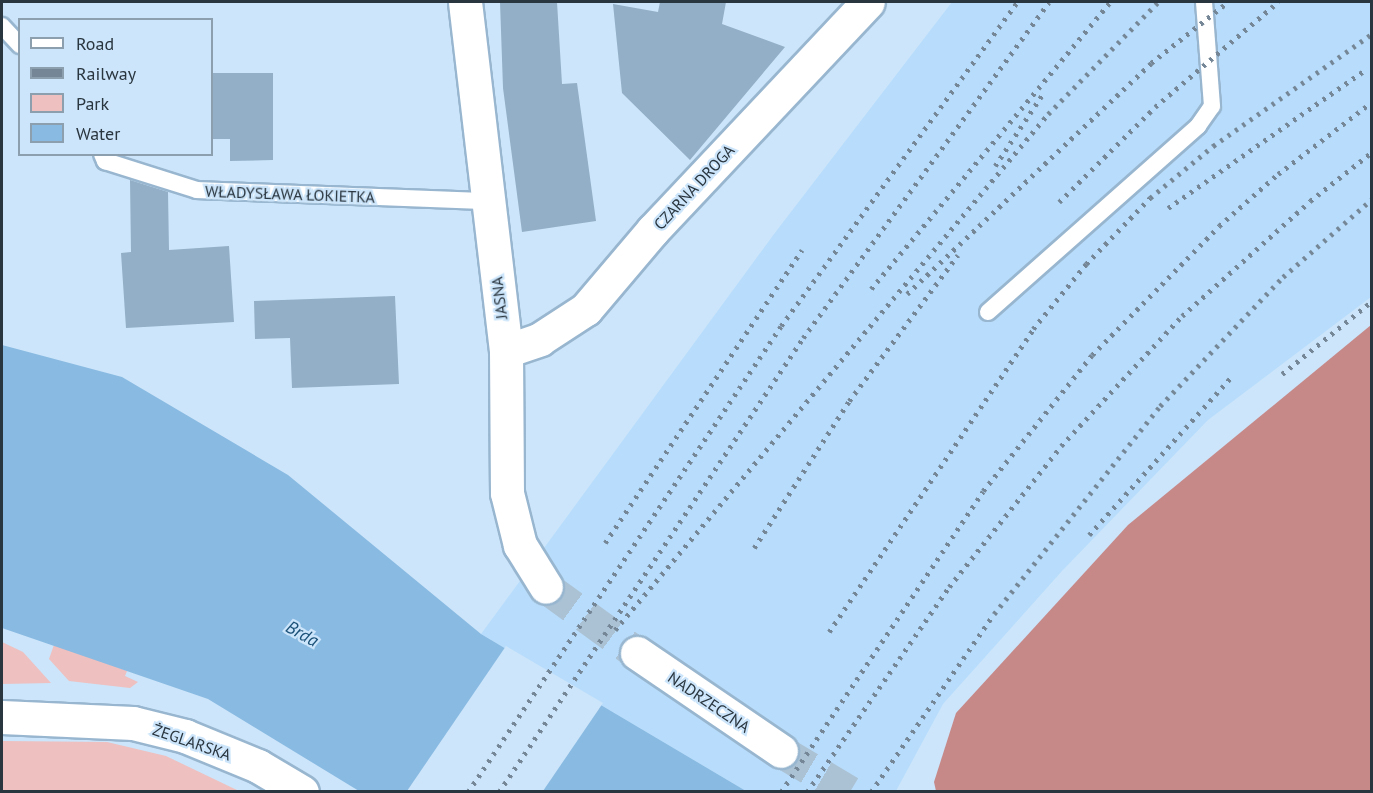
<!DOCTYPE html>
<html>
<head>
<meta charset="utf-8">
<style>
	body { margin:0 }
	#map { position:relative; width:1373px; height:793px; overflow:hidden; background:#cce5fa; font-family:"PT Sans",sans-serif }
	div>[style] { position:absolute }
	.built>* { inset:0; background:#b8ddfc }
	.green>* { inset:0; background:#eec0bf }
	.forest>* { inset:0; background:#c78888 }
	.water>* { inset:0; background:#89bae2 }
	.pier>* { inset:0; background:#cce5fa }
	.building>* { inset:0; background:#92afc7 }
	.street-tunnel>* { height:33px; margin-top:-16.5px; transform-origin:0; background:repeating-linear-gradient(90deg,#abc2d5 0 33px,transparent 0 49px) }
	.roads { filter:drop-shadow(2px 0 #98b6cf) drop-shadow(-2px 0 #98b6cf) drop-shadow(0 2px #98b6cf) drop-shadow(0 -2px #98b6cf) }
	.lane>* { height:16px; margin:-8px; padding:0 8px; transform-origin:8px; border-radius:8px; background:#fff }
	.street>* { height:33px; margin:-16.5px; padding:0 16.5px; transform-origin:16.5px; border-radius:16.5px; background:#fff }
	.secondary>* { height:33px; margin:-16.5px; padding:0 16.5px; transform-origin:16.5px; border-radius:16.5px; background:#fff }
	.rail>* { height:4.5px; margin-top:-2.25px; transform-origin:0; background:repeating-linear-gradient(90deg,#758796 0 3px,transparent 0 9px) }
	span { translate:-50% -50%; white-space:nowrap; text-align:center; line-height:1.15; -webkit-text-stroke:4.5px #cce5fa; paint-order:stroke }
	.street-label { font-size:16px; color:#29353f }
	.water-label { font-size:18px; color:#1b5178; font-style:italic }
	.frame { position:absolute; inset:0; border:3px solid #29353f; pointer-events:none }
	.legend { position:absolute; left:18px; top:18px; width:195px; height:138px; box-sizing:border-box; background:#cce5fa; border:2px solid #8b9faf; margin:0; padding:8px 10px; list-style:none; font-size:18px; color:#29353f }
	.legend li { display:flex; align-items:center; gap:12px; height:30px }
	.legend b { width:30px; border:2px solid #8b9faf }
</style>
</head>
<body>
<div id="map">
	<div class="built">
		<div style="clip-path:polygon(952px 2px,1371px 2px,1371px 297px,1208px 420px,1062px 571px,943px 704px,896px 791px,746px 791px,481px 634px,774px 234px)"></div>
	</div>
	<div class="green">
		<div style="clip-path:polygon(2px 642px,23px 652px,51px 683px,2px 684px)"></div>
		<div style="clip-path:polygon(55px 642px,127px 671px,125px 676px,138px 682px,130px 688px,69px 681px,49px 659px)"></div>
		<div style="clip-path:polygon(2px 741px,107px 742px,166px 756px,239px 791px,2px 791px)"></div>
	</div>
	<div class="forest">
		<div style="clip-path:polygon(1371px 325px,1371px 791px,936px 791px,934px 782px,956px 713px,1128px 525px)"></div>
	</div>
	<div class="water">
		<div style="clip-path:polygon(2px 345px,122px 377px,288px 475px,481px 634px,746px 791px,359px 791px,208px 699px,2px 628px)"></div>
	</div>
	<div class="pier">
		<div style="clip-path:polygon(506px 646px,603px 703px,543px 791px,407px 791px)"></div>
	</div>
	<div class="building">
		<div style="clip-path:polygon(500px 2px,557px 2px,562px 84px,577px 83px,596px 221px,522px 232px,503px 88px)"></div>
		<div style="clip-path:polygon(660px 2px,726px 2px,722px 24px,785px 47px,690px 160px,622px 93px,613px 4px,658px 12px)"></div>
		<div style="clip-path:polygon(212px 73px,273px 73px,273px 160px,230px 161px,230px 139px,212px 139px)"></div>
		<div style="clip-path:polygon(130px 180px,168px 192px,169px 250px,229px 246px,234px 322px,126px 328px,121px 253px,131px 252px)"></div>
		<div style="clip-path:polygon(395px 296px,399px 384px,292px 388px,290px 338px,255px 339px,254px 301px)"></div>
	</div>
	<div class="street-tunnel">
		<div style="left:546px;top:587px;width:112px;rotate:36deg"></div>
		<div style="left:781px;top:751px;width:80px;rotate:30.7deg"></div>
	</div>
	<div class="roads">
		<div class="lane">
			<div style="left:2px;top:26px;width:26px;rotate:47deg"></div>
			<div style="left:102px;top:154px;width:8px;rotate:67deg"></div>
			<div style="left:105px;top:161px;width:96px;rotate:17.5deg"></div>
			<div style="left:197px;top:190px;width:291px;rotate:2.2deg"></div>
			<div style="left:988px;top:312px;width:281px;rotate:-41.5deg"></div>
			<div style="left:1198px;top:126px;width:24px;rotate:-55deg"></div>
			<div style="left:1212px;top:106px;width:104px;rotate:-94.4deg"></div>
		</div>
		<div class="street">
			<div style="left:465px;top:2px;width:351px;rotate:83.3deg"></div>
			<div style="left:506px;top:351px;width:142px;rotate:89.6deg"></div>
			<div style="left:507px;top:493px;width:54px;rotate:76deg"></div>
			<div style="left:520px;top:545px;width:49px;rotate:58.2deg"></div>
			<div style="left:506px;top:351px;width:36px;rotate:-19deg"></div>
			<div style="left:540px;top:339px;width:55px;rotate:-33.1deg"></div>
			<div style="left:586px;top:309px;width:104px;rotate:-49.7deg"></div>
			<div style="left:653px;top:230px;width:313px;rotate:-46.7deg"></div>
			<div style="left:637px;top:653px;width:174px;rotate:34.2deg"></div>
		</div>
		<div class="secondary">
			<div style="left:2px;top:717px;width:131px;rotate:2.6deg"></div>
			<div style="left:133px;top:723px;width:54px;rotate:14deg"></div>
			<div style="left:185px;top:736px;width:79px;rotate:22.3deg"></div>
			<div style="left:258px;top:766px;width:51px;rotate:30.6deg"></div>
		</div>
	</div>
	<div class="rail">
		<div style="left:995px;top:166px;width:85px;rotate:-56.5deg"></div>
		<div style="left:1059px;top:202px;width:135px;rotate:-44.7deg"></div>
		<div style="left:1155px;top:107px;width:162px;rotate:-40.5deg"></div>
		<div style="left:1168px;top:208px;width:239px;rotate:-35deg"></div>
		<div style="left:871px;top:289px;width:373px;rotate:-50.2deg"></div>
		<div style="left:907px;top:294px;width:336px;rotate:-43.4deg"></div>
		<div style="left:1151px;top:63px;width:98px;rotate:-38.4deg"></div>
		<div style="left:1282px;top:374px;width:116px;rotate:-39deg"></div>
		<div style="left:1089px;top:535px;width:215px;rotate:-48deg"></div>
		<div style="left:605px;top:543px;width:353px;rotate:-56.1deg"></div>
		<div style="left:754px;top:548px;width:175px;rotate:-57.1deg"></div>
		<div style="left:849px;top:401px;width:182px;rotate:-53.3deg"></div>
		<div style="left:615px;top:630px;width:674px;rotate:-50deg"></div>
		<div style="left:1048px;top:114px;width:157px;rotate:-45.5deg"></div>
		<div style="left:829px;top:632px;width:365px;rotate:-56deg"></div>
		<div style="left:1033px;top:329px;width:84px;rotate:-50.8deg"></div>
		<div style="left:1086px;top:264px;width:92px;rotate:-45.9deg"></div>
		<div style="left:1150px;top:198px;width:82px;rotate:-39.5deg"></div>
		<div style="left:1213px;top:146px;width:194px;rotate:-35.2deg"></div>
		<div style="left:468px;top:792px;width:561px;rotate:-56.11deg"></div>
		<div style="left:781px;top:326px;width:401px;rotate:-53.9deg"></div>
		<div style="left:499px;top:792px;width:546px;rotate:-56.19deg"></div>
		<div style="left:803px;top:338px;width:416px;rotate:-53.8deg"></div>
		<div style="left:781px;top:792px;width:362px;rotate:-56.1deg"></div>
		<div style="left:983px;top:491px;width:174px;rotate:-51.3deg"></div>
		<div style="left:1092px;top:355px;width:181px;rotate:-45.4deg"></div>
		<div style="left:1219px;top:226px;width:79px;rotate:-41.4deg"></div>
		<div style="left:1278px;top:174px;width:118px;rotate:-37.5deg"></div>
		<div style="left:807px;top:792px;width:249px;rotate:-55.3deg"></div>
		<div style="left:949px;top:587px;width:180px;rotate:-51.5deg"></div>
		<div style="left:1061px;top:446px;width:178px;rotate:-47.1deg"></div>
		<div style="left:1182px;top:316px;width:172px;rotate:-41.9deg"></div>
		<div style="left:1310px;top:201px;width:79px;rotate:-38.3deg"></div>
		<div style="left:871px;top:792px;width:216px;rotate:-55.4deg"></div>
		<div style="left:994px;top:614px;width:266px;rotate:-51.4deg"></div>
		<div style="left:1160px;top:406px;width:178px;rotate:-46.4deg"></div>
		<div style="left:1283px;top:277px;width:118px;rotate:-41.2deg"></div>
	</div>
	<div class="street-label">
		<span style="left:694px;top:187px;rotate:-47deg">CZARNA DROGA</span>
		<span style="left:290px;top:194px;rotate:2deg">WŁADYSŁAWA ŁOKIETKA</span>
		<span style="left:499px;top:298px;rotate:-97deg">JASNA</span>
		<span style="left:709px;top:702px;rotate:34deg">NADRZECZNA</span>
		<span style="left:192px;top:742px;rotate:19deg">ŻEGLARSKA</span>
	</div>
	<div class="water-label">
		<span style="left:302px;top:634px;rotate:29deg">Brda</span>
	</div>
	<div class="frame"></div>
	<ul class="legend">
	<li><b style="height:8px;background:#fff"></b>Road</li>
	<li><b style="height:8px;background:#758796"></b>Railway</li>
	<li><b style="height:16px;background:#eec0bf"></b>Park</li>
	<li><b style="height:16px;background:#89bae2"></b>Water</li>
	</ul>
</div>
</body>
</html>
